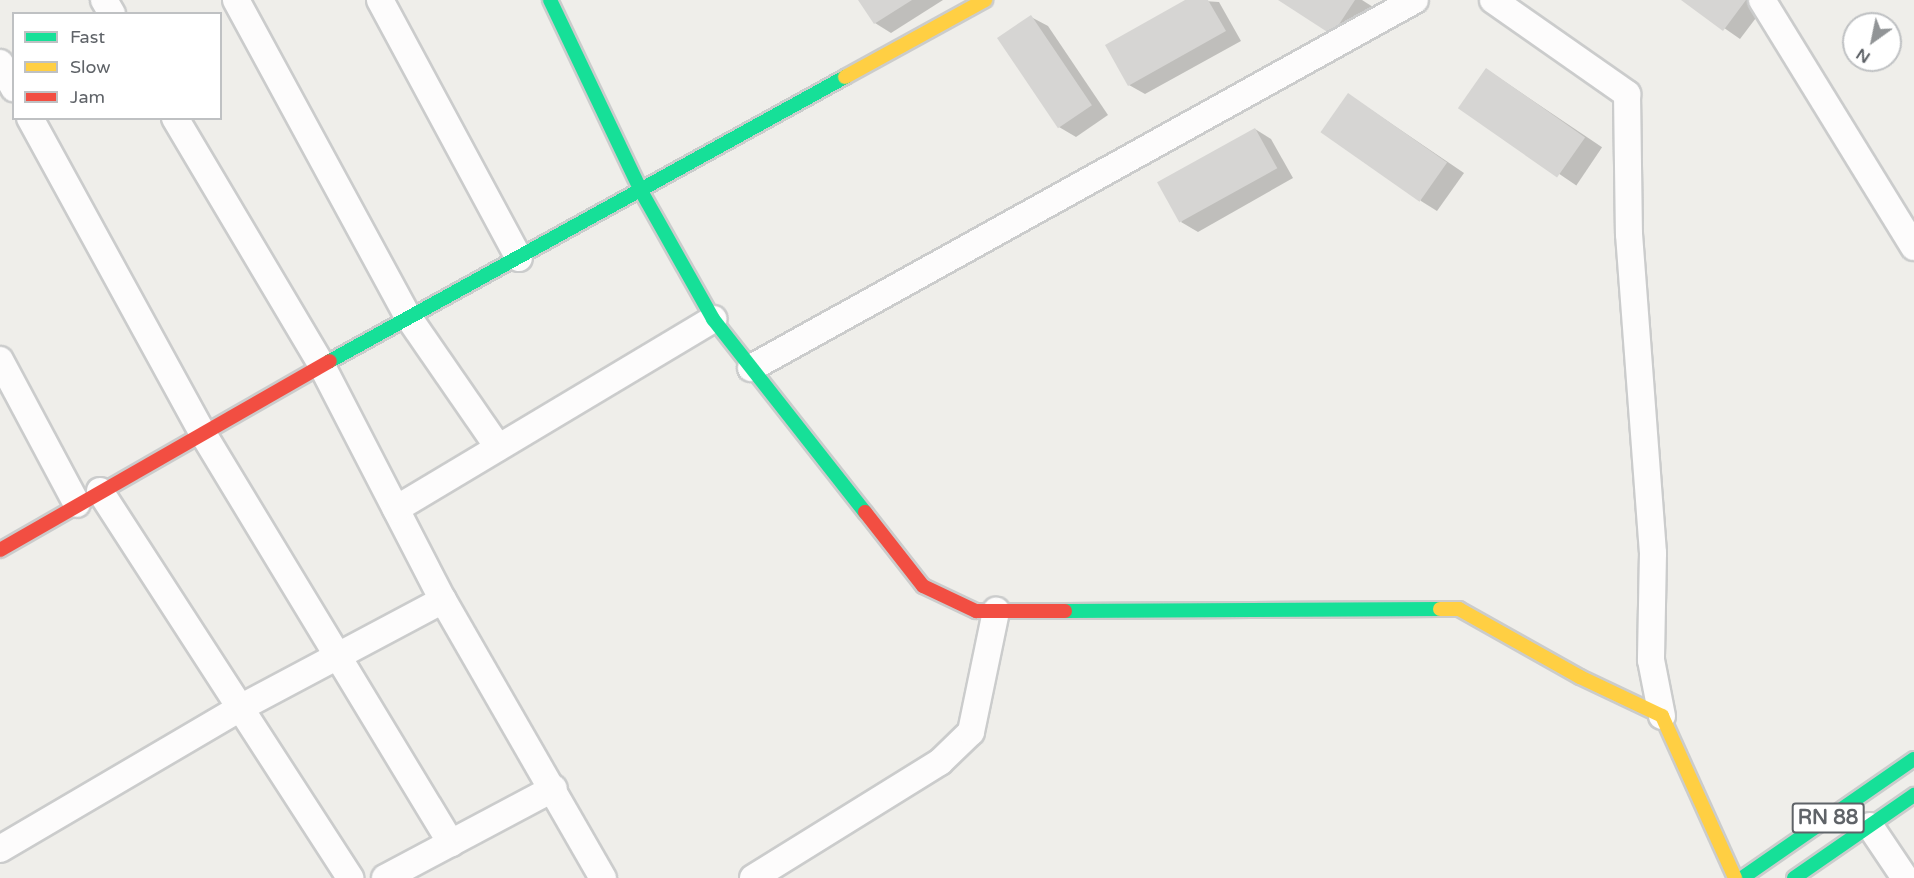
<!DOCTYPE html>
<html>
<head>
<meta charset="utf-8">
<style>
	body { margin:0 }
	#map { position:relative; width:1914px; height:878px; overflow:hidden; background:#efeeea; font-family:"Varela Round",sans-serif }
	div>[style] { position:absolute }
	.shadow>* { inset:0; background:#0003; transform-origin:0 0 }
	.building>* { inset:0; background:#d6d5d3; transform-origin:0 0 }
	.roads { filter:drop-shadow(2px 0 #cbcccc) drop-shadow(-2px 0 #cbcccc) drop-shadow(0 2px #cbcccc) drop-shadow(0 -2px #cbcccc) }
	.street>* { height:26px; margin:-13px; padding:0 13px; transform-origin:13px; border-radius:13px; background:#fdfcfc }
	.fast>* { height:14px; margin:-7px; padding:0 7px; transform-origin:7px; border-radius:7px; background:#16e098 }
	.slow>* { height:14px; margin:-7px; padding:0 7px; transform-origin:7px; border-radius:7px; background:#ffcf43 }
	.jam>* { height:14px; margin:-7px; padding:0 7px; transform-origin:7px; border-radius:7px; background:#f24e42 }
	span { translate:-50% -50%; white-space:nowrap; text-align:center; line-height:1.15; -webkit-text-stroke:4.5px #fff; paint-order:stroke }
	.shield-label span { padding:2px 4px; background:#fff; border:2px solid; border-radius:4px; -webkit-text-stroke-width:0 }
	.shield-label { font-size:20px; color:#5f6368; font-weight:700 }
	.legend { position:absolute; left:12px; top:12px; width:210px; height:108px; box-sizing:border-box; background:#fff; border:2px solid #bfc1c3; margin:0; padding:8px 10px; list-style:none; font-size:18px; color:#5f6368 }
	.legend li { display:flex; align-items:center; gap:12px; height:30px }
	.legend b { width:30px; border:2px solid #bfc1c3 }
	.north { position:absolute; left:1842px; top:12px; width:60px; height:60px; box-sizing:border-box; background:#fff; border:2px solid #bfc1c3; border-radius:50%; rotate:213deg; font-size:16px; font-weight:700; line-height:24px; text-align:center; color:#5f6368 }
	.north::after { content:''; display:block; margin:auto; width:21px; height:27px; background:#919496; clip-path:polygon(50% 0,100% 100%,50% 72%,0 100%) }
</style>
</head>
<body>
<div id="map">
	<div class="shadow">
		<div style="clip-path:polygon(860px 0,943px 0,891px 33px,875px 23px)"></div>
		<div style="clip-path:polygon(1188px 0,1219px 2px,1241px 41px,1145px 94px,1129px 85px)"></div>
		<div style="clip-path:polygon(1280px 0,1362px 0,1373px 7px,1350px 44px)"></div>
		<div style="clip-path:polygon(1684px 0,1765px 0,1768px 2px,1740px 39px)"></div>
		<div style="clip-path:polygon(1031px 17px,1048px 26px,1108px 115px,1076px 137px,1059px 127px)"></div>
		<div style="left:1486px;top:69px;width:140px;height:46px;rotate:34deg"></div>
		<div style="clip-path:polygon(1349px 95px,1464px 173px,1437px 211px,1421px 201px)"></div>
		<div style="clip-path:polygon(1255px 129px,1271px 139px,1293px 178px,1198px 232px,1181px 222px)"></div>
	</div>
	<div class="building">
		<div style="clip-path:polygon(858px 0,912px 0,874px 24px)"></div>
		<div style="clip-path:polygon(1185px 0,1208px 0,1226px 31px,1128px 86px,1105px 45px)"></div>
		<div style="clip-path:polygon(1278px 0,1355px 0,1332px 35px)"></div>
		<div style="clip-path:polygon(1681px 0,1746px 0,1723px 31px)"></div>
		<div style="left:1031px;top:15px;width:109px;height:41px;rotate:56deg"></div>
		<div style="left:1486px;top:68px;width:121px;height:49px;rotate:35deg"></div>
		<div style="left:1348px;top:93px;width:121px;height:48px;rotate:35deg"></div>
		<div style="left:1255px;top:128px;width:46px;height:112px;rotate:61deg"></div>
	</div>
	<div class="roads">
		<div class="street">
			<div style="left:104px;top:0;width:16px;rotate:60deg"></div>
			<div style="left:236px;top:0;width:362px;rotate:61.5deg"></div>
			<div style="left:409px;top:318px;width:157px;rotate:55.4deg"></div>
			<div style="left:380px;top:0;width:293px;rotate:61.7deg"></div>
			<div style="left:1493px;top:0;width:164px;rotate:35deg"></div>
			<div style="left:1627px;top:94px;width:140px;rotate:89.2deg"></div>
			<div style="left:1629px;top:234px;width:320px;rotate:85.7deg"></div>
			<div style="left:1653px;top:553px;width:107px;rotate:91.1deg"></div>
			<div style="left:1651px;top:660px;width:57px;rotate:78.9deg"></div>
			<div style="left:1762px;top:0;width:290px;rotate:58.4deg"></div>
			<div style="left:0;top:63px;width:29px;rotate:61deg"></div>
			<div style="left:30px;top:118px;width:358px;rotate:61.3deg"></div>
			<div style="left:202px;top:432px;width:481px;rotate:58.8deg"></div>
			<div style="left:175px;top:118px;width:288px;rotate:59.3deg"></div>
			<div style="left:322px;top:366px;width:263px;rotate:62.7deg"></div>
			<div style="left:443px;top:600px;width:321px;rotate:60.1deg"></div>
			<div style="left:0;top:360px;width:163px;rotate:61.9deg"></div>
			<div style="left:751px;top:368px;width:759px;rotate:-29deg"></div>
			<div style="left:100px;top:491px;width:461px;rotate:57.1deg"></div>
			<div style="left:396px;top:509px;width:370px;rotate:-30.9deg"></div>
			<div style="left:1870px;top:826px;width:63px;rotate:56.1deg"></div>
			<div style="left:0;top:849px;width:278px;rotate:-30.4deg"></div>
			<div style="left:240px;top:708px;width:230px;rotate:-28deg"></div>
			<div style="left:385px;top:878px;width:191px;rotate:-28deg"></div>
			<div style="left:753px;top:878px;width:220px;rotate:-31.8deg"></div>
			<div style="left:940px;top:762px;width:43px;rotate:-44.1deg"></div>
			<div style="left:971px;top:732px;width:124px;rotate:-78.3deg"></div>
		</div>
		<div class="fast">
			<div style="left:550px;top:0;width:212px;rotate:64.5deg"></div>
			<div style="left:641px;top:191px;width:147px;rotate:60.6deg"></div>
			<div style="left:713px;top:319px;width:246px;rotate:51.8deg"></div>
			<div style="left:330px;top:361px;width:588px;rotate:-28.87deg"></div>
			<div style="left:1065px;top:611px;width:375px;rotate:-0.3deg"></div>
			<div style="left:1742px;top:878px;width:209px;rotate:-34.7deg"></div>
			<div style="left:1794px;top:878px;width:146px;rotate:-34.7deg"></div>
		</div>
		<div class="slow">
			<div style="left:845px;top:77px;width:160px;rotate:-28.8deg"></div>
			<div style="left:1440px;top:609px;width:19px"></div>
			<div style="left:1459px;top:609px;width:139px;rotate:29.3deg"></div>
			<div style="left:1580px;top:677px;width:91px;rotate:25.4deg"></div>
			<div style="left:1662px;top:716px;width:178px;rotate:65.7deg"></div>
		</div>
		<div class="jam">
			<div style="left:865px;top:512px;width:94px;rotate:51.9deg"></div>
			<div style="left:923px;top:586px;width:59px;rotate:25.3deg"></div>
			<div style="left:976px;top:611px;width:89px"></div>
			<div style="left:0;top:550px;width:380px;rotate:-29.8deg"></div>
		</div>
	</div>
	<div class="shield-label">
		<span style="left:1828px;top:818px">RN 88</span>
	</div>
	<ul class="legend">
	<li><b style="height:8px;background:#16e098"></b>Fast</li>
	<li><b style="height:8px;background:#ffcf43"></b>Slow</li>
	<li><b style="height:8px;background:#f24e42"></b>Jam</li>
	</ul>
	<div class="north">N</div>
</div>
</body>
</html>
